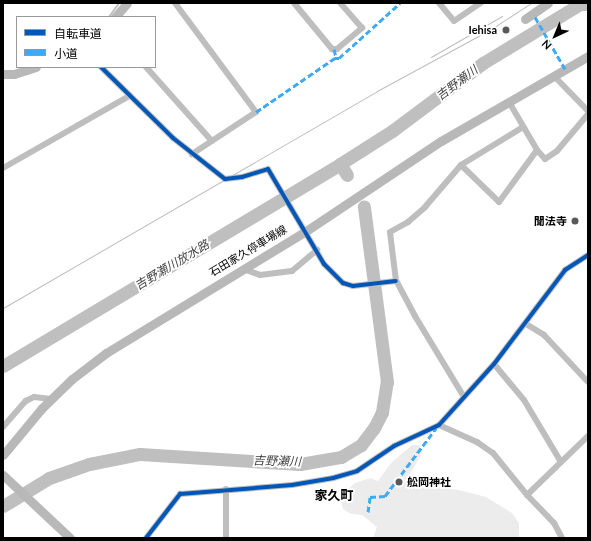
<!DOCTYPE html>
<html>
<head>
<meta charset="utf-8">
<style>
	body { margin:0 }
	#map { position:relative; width:591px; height:541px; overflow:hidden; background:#fff; font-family:Lato,"Noto Sans JP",sans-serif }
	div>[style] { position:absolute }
	.green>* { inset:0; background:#ececec }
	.stream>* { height:2px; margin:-1px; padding:0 1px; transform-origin:1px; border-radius:1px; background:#bfbfbf }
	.river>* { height:13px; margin:-6.5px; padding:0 6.5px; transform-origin:6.5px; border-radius:6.5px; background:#bfbfbf }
	.street>* { height:6px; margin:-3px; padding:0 3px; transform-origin:3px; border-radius:3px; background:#bebebe }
	.secondary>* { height:9px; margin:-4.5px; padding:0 4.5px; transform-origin:4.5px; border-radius:4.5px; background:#b8b8b8 }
	.tram>* { height:1px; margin:-0.5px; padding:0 0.5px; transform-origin:0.5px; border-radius:0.5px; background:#bebebe }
	.quiet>* { height:3px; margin-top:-1.5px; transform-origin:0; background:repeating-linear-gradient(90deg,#3fa9f5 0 6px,transparent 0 9px) }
	.cycleway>* { height:4px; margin:-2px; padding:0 2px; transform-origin:2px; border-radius:2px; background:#0057b8 }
	.dots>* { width:11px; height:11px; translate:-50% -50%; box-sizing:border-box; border:2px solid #fff; border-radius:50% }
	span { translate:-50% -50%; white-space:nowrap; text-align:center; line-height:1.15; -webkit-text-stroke:3.5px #fff; paint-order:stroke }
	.poi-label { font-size:11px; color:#000; font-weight:700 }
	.right { translate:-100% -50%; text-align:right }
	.left { translate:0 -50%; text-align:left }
	.street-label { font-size:11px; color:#000 }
	.water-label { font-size:12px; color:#444; font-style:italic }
	.quarter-label { font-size:13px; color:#000; font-weight:700 }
	.frame { position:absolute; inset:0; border:4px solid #000; pointer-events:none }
	.legend { position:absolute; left:16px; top:16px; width:140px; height:52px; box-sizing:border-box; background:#fff; border:1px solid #999; margin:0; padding:5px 7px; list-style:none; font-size:12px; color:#000 }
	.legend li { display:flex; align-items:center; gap:8px; height:20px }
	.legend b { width:20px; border:1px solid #999 }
	.north { position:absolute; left:535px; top:16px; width:40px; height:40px; -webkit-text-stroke:3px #fff; paint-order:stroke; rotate:224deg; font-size:11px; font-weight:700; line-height:16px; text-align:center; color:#000 }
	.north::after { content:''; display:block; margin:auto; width:14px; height:18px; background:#000; clip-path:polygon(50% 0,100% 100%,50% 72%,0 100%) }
</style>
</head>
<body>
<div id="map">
	<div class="green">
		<div style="clip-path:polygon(412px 445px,419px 445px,422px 453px,410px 474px,409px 478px,413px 484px,459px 490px,486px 497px,512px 513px,519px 523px,519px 538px,373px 538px,377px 527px,362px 515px,351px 514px,343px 509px,340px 497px,355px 483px,370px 478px,378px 481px,391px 463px)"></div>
	</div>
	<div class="stream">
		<div style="left:109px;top:17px;width:17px;rotate:-54deg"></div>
	</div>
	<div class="river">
		<div style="left:347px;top:175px;width:13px;rotate:-122deg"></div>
		<div style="left:340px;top:164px;width:62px;rotate:-32.4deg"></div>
		<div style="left:392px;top:131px;width:114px;rotate:-36.8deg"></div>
		<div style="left:483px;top:63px;width:114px;rotate:-31.3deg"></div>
		<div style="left:580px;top:4px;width:8px"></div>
		<div style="left:3px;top:366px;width:393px;rotate:-30.9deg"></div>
		<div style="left:3px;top:506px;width:54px;rotate:-31.3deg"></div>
		<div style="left:49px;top:478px;width:42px;rotate:-19.3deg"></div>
		<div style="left:89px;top:464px;width:52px;rotate:-11.1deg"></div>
		<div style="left:140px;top:454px;width:160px;rotate:3.6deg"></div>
		<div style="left:300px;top:464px;width:42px;rotate:-9.7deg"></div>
		<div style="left:341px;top:457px;width:23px;rotate:-31deg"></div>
		<div style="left:361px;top:445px;width:21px;rotate:-53deg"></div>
		<div style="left:374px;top:428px;width:18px;rotate:-63deg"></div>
		<div style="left:382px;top:412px;width:30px;rotate:-81deg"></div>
		<div style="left:387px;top:382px;width:177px;rotate:-97.5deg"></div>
	</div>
	<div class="street">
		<div style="left:175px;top:3px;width:136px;rotate:53.4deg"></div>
		<div style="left:256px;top:112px;width:77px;rotate:146.7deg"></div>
		<div style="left:294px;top:3px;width:60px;rotate:50.4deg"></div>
		<div style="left:332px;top:49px;width:5px"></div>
		<div style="left:337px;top:49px;width:33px;rotate:-40deg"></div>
		<div style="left:362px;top:28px;width:33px;rotate:-131deg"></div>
		<div style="left:439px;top:3px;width:23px;rotate:50deg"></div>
		<div style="left:454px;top:21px;width:32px;rotate:-34deg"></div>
		<div style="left:101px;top:67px;width:101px;rotate:44.6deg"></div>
		<div style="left:173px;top:138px;width:66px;rotate:38.3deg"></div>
		<div style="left:225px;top:179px;width:17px;rotate:-7deg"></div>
		<div style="left:242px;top:177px;width:27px;rotate:-17deg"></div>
		<div style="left:268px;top:169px;width:110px;rotate:59.5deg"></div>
		<div style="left:324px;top:264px;width:27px;rotate:45deg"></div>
		<div style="left:343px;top:283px;width:10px;rotate:17deg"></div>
		<div style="left:353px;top:286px;width:43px;rotate:-6.6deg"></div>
		<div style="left:146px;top:67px;width:99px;rotate:48.3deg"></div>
		<div style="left:554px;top:76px;width:49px;rotate:45.8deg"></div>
		<div style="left:509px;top:102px;width:56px;rotate:59.7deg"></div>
		<div style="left:537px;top:150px;width:12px;rotate:48deg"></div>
		<div style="left:545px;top:159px;width:14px;rotate:-34deg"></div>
		<div style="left:557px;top:151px;width:48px;rotate:-50deg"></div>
		<div style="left:461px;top:165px;width:53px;rotate:44.2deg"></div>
		<div style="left:499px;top:202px;width:64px;rotate:-53.8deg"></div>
		<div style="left:3px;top:168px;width:145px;rotate:-29.7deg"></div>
		<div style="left:243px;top:269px;width:18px;rotate:19deg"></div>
		<div style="left:260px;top:275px;width:32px;rotate:-7deg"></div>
		<div style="left:292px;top:271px;width:33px;rotate:-40deg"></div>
		<div style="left:526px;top:324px;width:21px;rotate:31deg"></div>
		<div style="left:544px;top:335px;width:64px;rotate:46.9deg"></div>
		<div style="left:494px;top:364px;width:47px;rotate:50.2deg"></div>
		<div style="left:524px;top:400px;width:72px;rotate:59.2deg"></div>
		<div style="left:464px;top:397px;width:95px;rotate:-121.2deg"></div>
		<div style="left:415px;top:316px;width:40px;rotate:-118deg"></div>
		<div style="left:396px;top:281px;width:49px;rotate:-97deg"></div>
		<div style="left:390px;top:232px;width:21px;rotate:-29deg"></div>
		<div style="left:408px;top:222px;width:23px;rotate:-41deg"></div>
		<div style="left:425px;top:207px;width:55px;rotate:-49.4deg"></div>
		<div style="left:461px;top:165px;width:73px;rotate:-31.5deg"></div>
		<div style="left:439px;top:425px;width:42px;rotate:24.1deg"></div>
		<div style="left:477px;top:442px;width:19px;rotate:35deg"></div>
		<div style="left:493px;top:453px;width:54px;rotate:51deg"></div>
		<div style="left:527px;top:495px;width:39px;rotate:46deg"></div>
		<div style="left:554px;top:523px;width:17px;rotate:62deg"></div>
		<div style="left:3px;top:427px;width:35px;rotate:-49deg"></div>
		<div style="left:26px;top:401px;width:9px;rotate:-27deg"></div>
		<div style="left:34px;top:397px;width:17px;rotate:7deg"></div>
		<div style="left:527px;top:495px;width:85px;rotate:-44deg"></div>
		<div style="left:146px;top:538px;width:56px;rotate:-52.3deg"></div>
		<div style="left:180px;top:494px;width:112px;rotate:-4.6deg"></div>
		<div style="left:292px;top:485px;width:42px;rotate:-9.7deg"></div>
		<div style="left:333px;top:478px;width:25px;rotate:-16deg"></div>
		<div style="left:357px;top:471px;width:45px;rotate:-34deg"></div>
		<div style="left:394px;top:446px;width:50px;rotate:-25deg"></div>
		<div style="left:439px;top:425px;width:82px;rotate:-48deg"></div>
		<div style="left:494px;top:364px;width:118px;rotate:-52.9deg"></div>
		<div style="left:565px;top:270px;width:27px;rotate:-33deg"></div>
		<div style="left:226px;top:538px;width:49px;rotate:-90deg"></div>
	</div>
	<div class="secondary">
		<div style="left:115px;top:17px;width:18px;rotate:-49deg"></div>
		<div style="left:525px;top:19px;width:28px;rotate:-35deg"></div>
		<div style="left:3px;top:74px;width:11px"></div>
		<div style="left:14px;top:74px;width:23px;rotate:-18deg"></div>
		<div style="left:3px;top:455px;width:60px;rotate:-50.4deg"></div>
		<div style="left:41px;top:409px;width:43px;rotate:-44.1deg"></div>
		<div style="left:72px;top:379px;width:43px;rotate:-37.4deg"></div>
		<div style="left:106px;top:353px;width:234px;rotate:-31.4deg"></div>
		<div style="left:306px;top:231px;width:162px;rotate:-33.7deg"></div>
		<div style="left:441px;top:141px;width:170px;rotate:-30deg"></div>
		<div style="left:3px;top:475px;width:92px;rotate:43.2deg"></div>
	</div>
	<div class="tram">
		<div style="left:431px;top:57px;width:82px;rotate:-30deg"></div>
		<div style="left:3px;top:308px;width:432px;rotate:-30.1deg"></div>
		<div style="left:377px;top:91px;width:130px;rotate:-28.5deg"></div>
		<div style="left:491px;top:29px;width:48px;rotate:-33deg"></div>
	</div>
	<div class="quiet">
		<div style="left:535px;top:17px;width:60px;rotate:60deg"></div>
		<div style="left:334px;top:49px;width:9px;rotate:77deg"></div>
		<div style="left:256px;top:112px;width:96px;rotate:-34.4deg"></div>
		<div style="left:335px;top:58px;width:4px"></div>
		<div style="left:339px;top:58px;width:82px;rotate:-42deg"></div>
		<div style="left:368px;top:512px;width:15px;rotate:-82deg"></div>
		<div style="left:370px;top:497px;width:15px;rotate:-4deg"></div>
		<div style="left:385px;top:496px;width:85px;rotate:-53.1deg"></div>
	</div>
	<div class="cycleway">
		<div style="left:101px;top:67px;width:101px;rotate:44.6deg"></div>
		<div style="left:173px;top:138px;width:66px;rotate:38.3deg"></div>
		<div style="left:225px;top:179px;width:17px;rotate:-7deg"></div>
		<div style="left:242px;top:177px;width:27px;rotate:-17deg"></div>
		<div style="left:268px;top:169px;width:110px;rotate:59.5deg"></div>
		<div style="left:324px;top:264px;width:27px;rotate:45deg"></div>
		<div style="left:343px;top:283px;width:10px;rotate:17deg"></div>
		<div style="left:353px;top:286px;width:43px;rotate:-6.6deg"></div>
		<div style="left:146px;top:538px;width:56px;rotate:-52.3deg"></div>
		<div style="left:180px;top:494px;width:112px;rotate:-4.6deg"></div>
		<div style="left:292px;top:485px;width:42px;rotate:-9.7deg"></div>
		<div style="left:333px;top:478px;width:25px;rotate:-16deg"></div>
		<div style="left:357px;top:471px;width:45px;rotate:-34deg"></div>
		<div style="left:394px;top:446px;width:50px;rotate:-25deg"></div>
		<div style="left:439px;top:425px;width:82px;rotate:-48deg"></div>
		<div style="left:494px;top:364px;width:118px;rotate:-52.9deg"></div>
		<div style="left:565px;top:270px;width:27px;rotate:-33deg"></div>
	</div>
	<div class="dots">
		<div style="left:506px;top:30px;background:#595959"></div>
		<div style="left:575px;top:221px;background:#595959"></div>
		<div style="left:399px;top:482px;background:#595959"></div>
	</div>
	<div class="poi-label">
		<span class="right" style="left:497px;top:30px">Iehisa</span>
		<span class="right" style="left:567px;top:221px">聞法寺</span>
		<span class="left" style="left:407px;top:482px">舩岡神社</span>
	</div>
	<div class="street-label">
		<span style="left:248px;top:251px;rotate:-31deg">石田家久停車場線</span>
	</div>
	<div class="water-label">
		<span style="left:457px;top:83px;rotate:-37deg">吉野瀬川</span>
		<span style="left:172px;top:265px;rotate:-31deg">吉野瀬川放水路</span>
		<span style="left:277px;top:461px;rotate:2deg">吉野瀬川</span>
	</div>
	<div class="quarter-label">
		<span style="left:334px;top:495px">家久町</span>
	</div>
	<div class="frame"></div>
	<ul class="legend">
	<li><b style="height:5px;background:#0057b8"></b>自転車道</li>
	<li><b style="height:5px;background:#3fa9f5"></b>小道</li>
	</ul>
	<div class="north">N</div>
</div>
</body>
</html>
